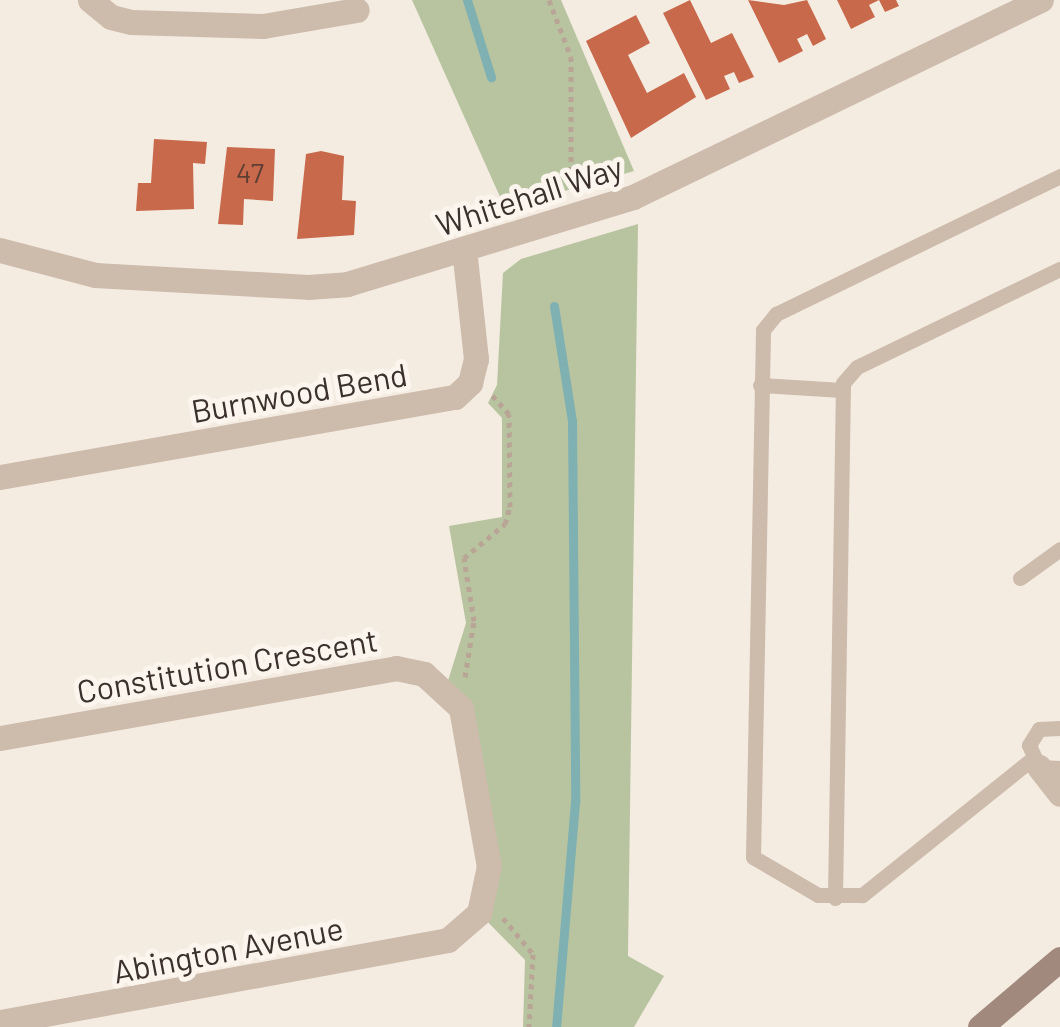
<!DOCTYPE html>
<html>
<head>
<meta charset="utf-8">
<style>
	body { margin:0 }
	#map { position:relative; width:1060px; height:1027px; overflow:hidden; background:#f4ebe1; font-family:Barlow,sans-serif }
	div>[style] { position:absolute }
	.green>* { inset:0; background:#b8c4a0 }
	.stream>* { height:9px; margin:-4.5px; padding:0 4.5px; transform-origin:4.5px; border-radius:4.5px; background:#7fb0b2 }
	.building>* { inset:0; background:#c8694b }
	.path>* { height:5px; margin-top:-2.5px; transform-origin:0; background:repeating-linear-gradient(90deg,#b9a596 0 5px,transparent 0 10px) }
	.lane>* { height:15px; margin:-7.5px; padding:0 7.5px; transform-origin:7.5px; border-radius:7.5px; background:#cdbbac }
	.street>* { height:25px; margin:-12.5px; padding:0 12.5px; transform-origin:12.5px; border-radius:12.5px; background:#cdbbac }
	.secondary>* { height:25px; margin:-12.5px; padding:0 12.5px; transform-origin:12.5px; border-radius:12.5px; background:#a18a7d }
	span { translate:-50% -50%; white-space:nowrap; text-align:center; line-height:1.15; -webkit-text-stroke:10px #fbf5ee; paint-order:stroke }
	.number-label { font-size:28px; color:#5e3e33 }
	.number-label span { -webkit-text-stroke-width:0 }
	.street-label { font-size:32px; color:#3b302b }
</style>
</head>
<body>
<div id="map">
	<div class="green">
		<div style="clip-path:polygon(412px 0,561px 0,634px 171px,505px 208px)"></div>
		<div style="clip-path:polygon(638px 224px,628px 956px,664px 976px,634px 1027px,523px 1027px,525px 960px,480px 914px,489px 894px,446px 687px,466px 623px,449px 526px,502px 517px,502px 418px,488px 403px,497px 385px,503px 273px,521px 259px)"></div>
	</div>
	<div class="stream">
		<div style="left:467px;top:0;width:81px;rotate:72.7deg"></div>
		<div style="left:554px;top:306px;width:116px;rotate:81.1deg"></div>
		<div style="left:572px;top:421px;width:381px;rotate:89.5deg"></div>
		<div style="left:575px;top:802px;width:226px;rotate:94.8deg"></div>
	</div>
	<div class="building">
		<div style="clip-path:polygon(690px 0,711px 43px,732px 33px,754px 77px,739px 83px,734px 72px,724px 76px,730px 89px,706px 100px,663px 13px)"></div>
		<div style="clip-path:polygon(748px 0,784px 5px,807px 0,826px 39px,813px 46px,807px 34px,797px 39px,803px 51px,779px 63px)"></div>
		<div style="clip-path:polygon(837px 0,896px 0,899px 6px,885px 12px,879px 0,869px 5px,875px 17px,851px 29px)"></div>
		<div style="clip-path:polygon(636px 15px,650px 43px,628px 55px,647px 93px,684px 73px,696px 97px,631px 138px,586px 41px)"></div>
		<div style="clip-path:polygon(154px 139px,207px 142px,205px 164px,193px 163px,194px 209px,136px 211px,138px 183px,151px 183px)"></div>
		<div style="clip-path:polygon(227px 147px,275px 149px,273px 201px,244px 199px,243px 225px,218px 224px)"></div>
		<div style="clip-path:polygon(321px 151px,344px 156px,342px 200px,356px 201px,354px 235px,297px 239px,306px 154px)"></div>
	</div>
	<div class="path">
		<div style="left:549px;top:0;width:61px;rotate:68.9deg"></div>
		<div style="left:571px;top:57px;width:130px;rotate:90deg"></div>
		<div style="left:465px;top:677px;width:57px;rotate:-80.9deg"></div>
		<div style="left:474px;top:621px;width:64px;rotate:-99deg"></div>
		<div style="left:464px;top:558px;width:53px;rotate:-39.7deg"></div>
		<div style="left:505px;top:524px;width:18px;rotate:-74deg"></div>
		<div style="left:510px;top:507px;width:93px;rotate:-90.6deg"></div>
		<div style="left:509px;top:414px;width:27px;rotate:-132deg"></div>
		<div style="left:503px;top:918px;width:47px;rotate:50.2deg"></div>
		<div style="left:533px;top:954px;width:73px;rotate:93.1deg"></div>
	</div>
	<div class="lane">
		<div style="left:760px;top:385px;width:82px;rotate:3.5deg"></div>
		<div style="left:1020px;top:578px;width:49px;rotate:-35.9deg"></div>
		<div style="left:1060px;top:728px;width:21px;rotate:177deg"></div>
		<div style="left:1039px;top:729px;width:19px;rotate:122deg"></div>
		<div style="left:1029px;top:745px;width:24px;rotate:66deg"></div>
		<div style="left:1039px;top:767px;width:21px;rotate:3deg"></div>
		<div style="left:1032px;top:759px;width:218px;rotate:141.3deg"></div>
		<div style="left:862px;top:895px;width:44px;rotate:180deg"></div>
		<div style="left:818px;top:895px;width:75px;rotate:-149.7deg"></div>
		<div style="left:753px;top:857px;width:527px;rotate:-88.91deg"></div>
		<div style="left:763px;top:330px;width:21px;rotate:-51deg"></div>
		<div style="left:776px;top:314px;width:316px;rotate:-25.9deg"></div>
		<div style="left:835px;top:898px;width:515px;rotate:-89.11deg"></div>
		<div style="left:843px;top:383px;width:21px;rotate:-49deg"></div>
		<div style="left:857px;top:367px;width:225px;rotate:-25.8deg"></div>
	</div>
	<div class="street">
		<div style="left:90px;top:0;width:27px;rotate:39deg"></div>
		<div style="left:111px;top:17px;width:21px;rotate:14deg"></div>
		<div style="left:131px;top:22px;width:132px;rotate:1.7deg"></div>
		<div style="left:263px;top:26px;width:95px;rotate:-9.7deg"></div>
		<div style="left:0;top:250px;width:98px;rotate:14.7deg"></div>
		<div style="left:95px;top:275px;width:213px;rotate:3.2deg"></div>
		<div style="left:308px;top:287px;width:39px;rotate:-4deg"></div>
		<div style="left:347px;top:284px;width:299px;rotate:-16.9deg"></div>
		<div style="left:633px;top:197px;width:453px;rotate:-25.8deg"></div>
		<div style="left:0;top:477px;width:462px;rotate:-10deg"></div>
		<div style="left:455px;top:397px;width:21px;rotate:-43deg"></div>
		<div style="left:470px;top:383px;width:25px;rotate:-76deg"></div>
		<div style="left:476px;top:359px;width:111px;rotate:-96.2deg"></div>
		<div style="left:0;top:738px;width:402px;rotate:-10deg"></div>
		<div style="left:396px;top:668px;width:29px;rotate:12deg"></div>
		<div style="left:424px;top:674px;width:50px;rotate:42.6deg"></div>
		<div style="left:461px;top:708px;width:160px;rotate:80deg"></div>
		<div style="left:489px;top:866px;width:48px;rotate:102deg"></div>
		<div style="left:479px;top:913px;width:41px;rotate:138.9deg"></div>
		<div style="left:448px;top:940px;width:455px;rotate:169.6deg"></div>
		<div style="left:1039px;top:767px;width:34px;rotate:52deg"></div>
	</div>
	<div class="secondary">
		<div style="left:980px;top:1027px;width:105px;rotate:-40.4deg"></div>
	</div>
	<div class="number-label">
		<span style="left:250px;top:172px">47</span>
	</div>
	<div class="street-label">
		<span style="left:529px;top:195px;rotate:-18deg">Whitehall Way</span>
		<span style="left:299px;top:392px;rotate:-10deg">Burnwood Bend</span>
		<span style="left:227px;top:665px;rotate:-10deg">Constitution Crescent</span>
		<span style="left:228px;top:949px;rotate:-11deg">Abington Avenue</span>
	</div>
</div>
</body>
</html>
